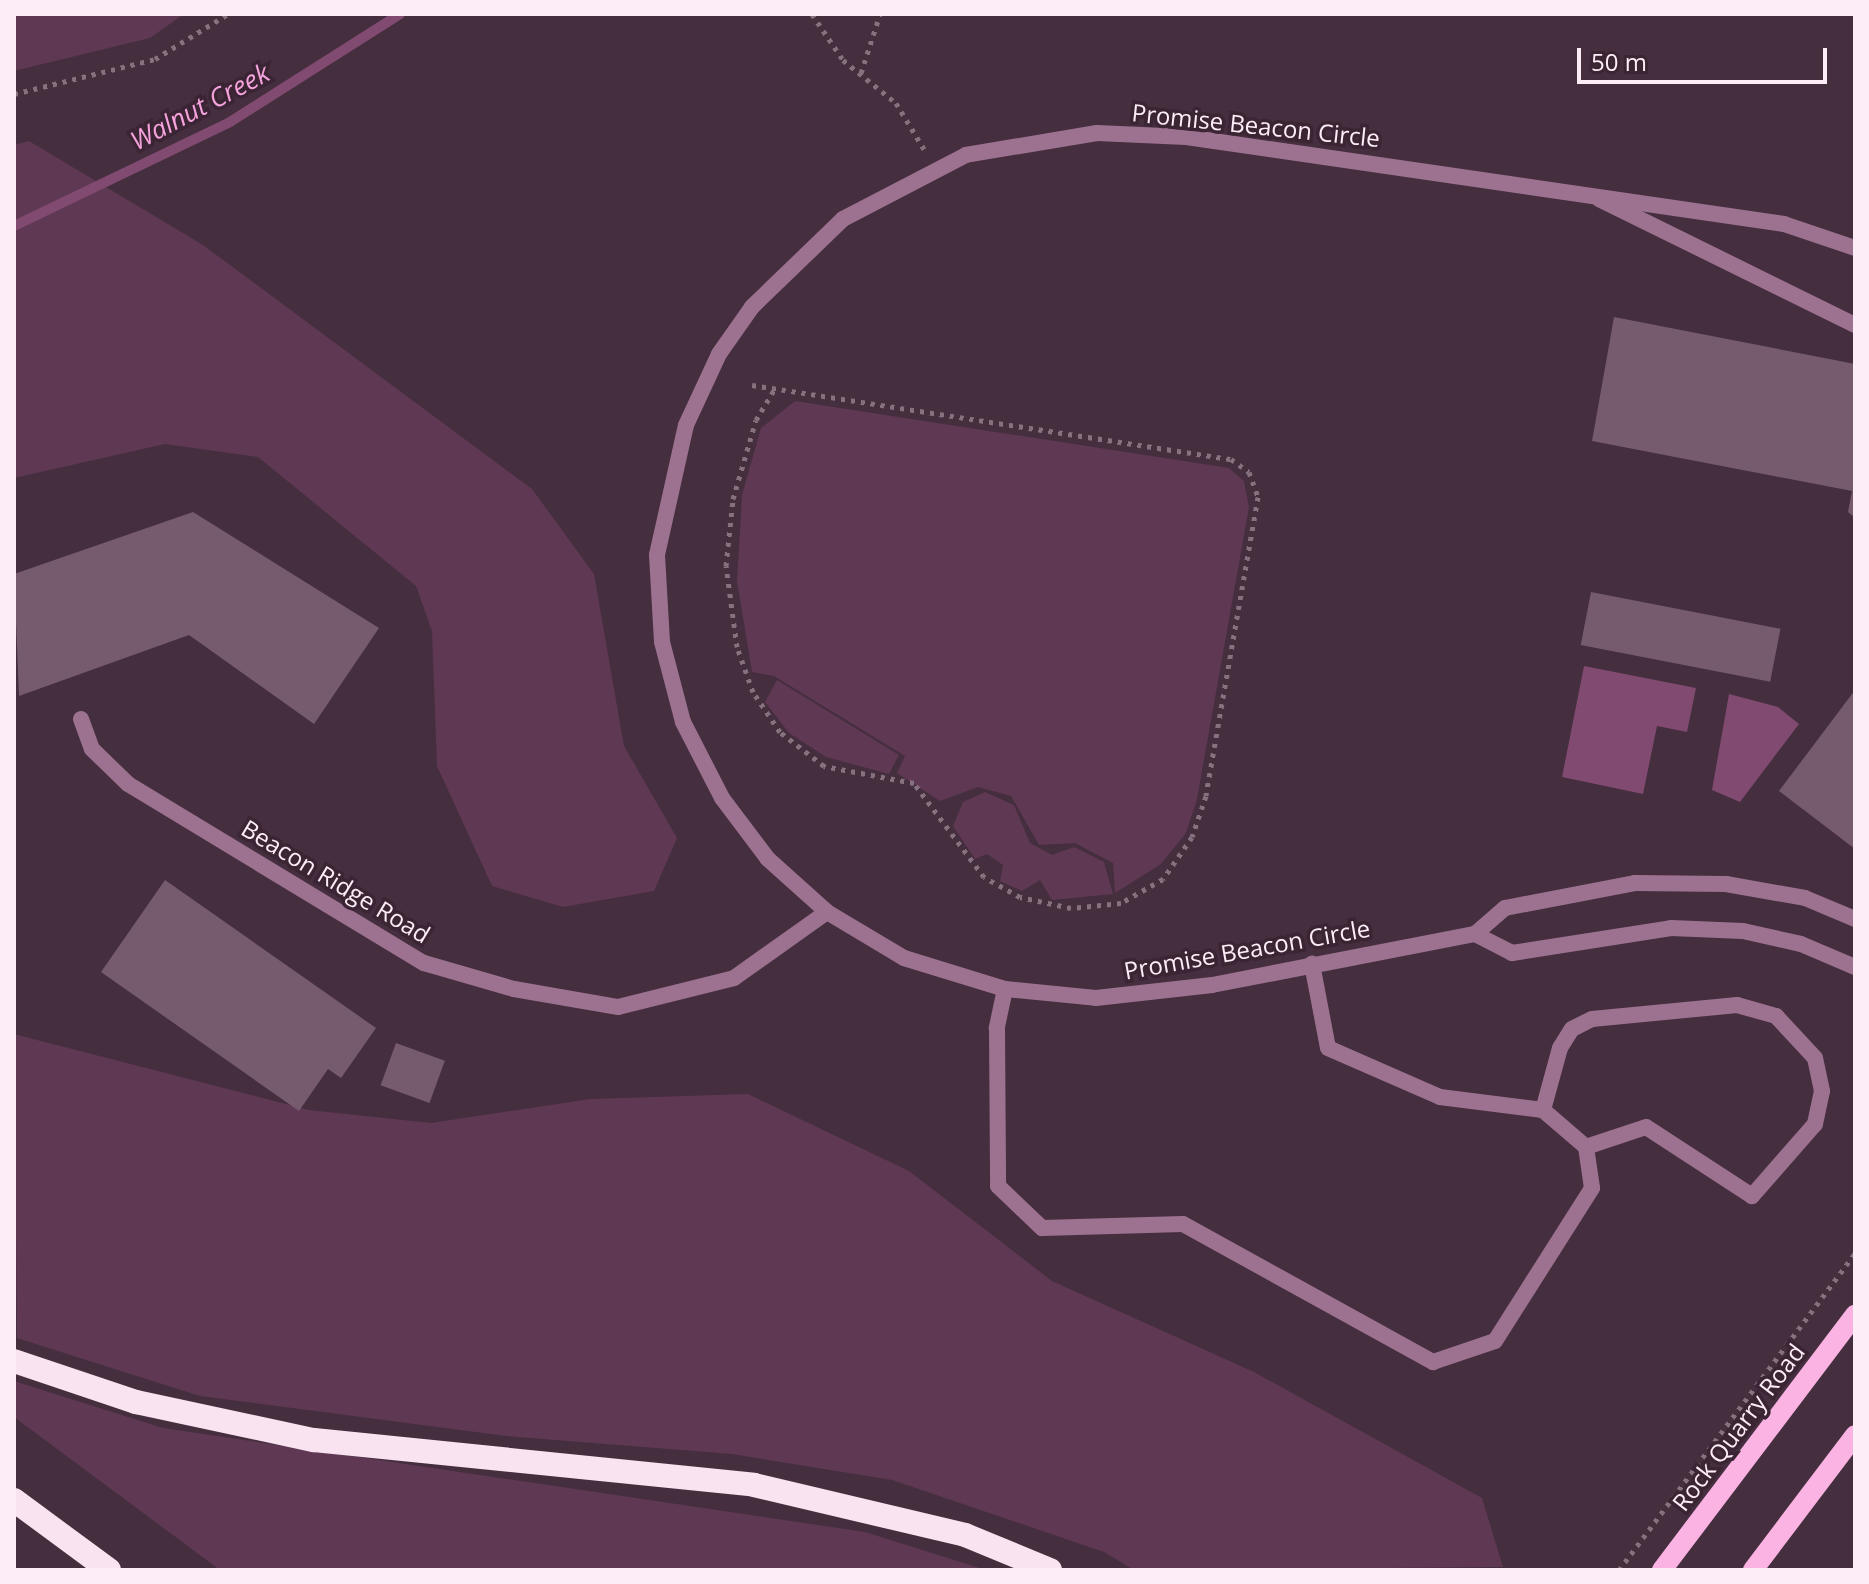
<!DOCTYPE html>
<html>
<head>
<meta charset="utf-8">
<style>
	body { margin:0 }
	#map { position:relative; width:1869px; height:1584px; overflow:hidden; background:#452e3e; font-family:"Open Sans",sans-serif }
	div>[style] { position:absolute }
	.green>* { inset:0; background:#5f3853 }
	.water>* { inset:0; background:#814a71 }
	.stream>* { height:10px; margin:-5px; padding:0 5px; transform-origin:5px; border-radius:5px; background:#814a71 }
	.building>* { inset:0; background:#755b6d; transform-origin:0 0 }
	.path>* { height:5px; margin-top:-2.5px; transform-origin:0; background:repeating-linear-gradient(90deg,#86717f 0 4px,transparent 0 10px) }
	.service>* { height:16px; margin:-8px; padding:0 8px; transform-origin:8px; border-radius:8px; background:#9d7290 }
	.minor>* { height:16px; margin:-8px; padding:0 8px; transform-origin:8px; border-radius:8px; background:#9d7290 }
	.primary>* { height:20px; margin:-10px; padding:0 10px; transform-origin:10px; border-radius:10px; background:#fab3e3 }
	.motorway>* { height:24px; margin:-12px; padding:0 12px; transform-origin:12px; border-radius:12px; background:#f9e3f1 }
	span { translate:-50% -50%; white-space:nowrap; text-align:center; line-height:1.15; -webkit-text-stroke:7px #3b2434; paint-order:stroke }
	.street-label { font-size:24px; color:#fdedf7 }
	.water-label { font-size:26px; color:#f5a3dc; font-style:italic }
	.frame { position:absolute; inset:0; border:16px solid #fdedf7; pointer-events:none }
	.scale { position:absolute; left:1577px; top:48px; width:250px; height:36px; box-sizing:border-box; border:4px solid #fdedf7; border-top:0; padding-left:10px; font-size:24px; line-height:28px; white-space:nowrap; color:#fdedf7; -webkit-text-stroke:6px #3b2434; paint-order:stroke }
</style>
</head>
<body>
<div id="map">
	<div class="green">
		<div style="clip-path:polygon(14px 14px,184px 14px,150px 38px,14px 71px)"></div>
		<div style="clip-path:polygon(29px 141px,203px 245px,532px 489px,594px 574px,624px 746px,677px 838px,654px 891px,563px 907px,492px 886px,437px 766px,432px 631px,416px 586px,258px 457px,165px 444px,14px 478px,14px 145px)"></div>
		<div style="clip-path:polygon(795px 401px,1229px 468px,1244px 481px,1249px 507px,1197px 799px,1186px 833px,1161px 864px,1115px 893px,1113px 863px,1075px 843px,1039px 845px,1011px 796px,978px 787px,940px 801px,897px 773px,905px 756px,774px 676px,752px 672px,737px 581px,742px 495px,761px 428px)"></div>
		<div style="clip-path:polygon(777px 680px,899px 755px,889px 774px,826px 757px,789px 733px,765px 702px)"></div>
		<div style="clip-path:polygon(985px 792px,1014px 805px,1030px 843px,1052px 855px,1074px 847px,1104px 862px,1113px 894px,1052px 900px,1040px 880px,1022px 891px,1000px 881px,1003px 865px,987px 854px,975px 859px,953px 826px,963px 802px)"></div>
		<div style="clip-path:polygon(14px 1034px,309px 1110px,431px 1123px,590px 1099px,748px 1094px,909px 1171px,1052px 1281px,1254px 1372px,1482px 1498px,1503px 1567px,1134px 1570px,1104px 1552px,892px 1480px,732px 1454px,506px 1436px,200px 1396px,17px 1338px)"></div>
		<div style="clip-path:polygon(14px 1381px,163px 1428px,865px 1532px,986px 1570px,220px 1570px,14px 1417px)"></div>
	</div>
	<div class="water">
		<div style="clip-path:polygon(1584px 666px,1696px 688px,1687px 732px,1657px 726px,1643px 794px,1562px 777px)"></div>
		<div style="clip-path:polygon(1729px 694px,1778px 707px,1799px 724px,1740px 802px,1712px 790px)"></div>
	</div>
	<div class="stream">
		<div style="left:14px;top:226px;width:240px;rotate:-25.7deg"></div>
		<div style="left:230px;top:122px;width:201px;rotate:-32.4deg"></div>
	</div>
	<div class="building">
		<div style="clip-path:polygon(1614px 317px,1855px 364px,1855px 518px,1848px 512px,1852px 491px,1592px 441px)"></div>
		<div style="clip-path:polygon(193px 512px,379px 628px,314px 724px,189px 635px,19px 696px,14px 574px)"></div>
		<div style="left:1591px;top:592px;width:193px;height:54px;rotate:11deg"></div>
		<div style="clip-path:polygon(1855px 690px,1855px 849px,1779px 791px)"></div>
		<div style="clip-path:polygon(165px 880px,376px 1028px,341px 1078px,328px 1069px,299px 1111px,101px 972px)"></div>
		<div style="left:396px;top:1043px;width:52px;height:45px;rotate:20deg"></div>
	</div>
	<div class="path">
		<div style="left:812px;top:14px;width:55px;rotate:56deg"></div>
		<div style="left:843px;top:60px;width:68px;rotate:39.1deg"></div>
		<div style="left:896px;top:103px;width:54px;rotate:58.7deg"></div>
		<div style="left:861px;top:73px;width:62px;rotate:-72.1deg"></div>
		<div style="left:14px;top:94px;width:145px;rotate:-13.9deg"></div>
		<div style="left:155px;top:59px;width:86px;rotate:-31.7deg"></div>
		<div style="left:752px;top:385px;width:485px;rotate:8.8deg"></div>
		<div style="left:1231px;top:459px;width:22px;rotate:36deg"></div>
		<div style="left:1249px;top:472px;width:27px;rotate:70deg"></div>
		<div style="left:1258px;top:497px;width:303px;rotate:99.9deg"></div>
		<div style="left:1206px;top:796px;width:43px;rotate:108.9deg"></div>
		<div style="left:1192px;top:837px;width:51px;rotate:124.6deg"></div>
		<div style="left:1163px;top:879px;width:48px;rotate:150.3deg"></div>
		<div style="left:1121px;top:903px;width:50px;rotate:174.3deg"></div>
		<div style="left:1071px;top:908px;width:52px;rotate:-167.8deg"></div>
		<div style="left:1020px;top:897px;width:41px;rotate:-150.9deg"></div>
		<div style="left:984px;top:877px;width:117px;rotate:-126.7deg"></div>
		<div style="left:914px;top:783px;width:92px;rotate:-169.3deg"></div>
		<div style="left:824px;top:766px;width:56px;rotate:-142.3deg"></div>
		<div style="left:780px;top:732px;width:48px;rotate:-124deg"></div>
		<div style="left:753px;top:692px;width:48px;rotate:-109.6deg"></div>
		<div style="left:737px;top:647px;width:82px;rotate:-97.7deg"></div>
		<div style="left:726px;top:566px;width:67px;rotate:-84deg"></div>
		<div style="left:733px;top:499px;width:82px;rotate:-73.8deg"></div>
		<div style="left:756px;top:420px;width:37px;rotate:-59deg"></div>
		<div style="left:1619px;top:1570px;width:395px;rotate:-53.3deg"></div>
	</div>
	<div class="service">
		<div style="left:1599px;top:199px;width:285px;rotate:26.2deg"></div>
		<div style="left:1005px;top:989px;width:40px;rotate:102deg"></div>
		<div style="left:997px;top:1028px;width:158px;rotate:89.6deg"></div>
		<div style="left:998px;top:1186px;width:61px;rotate:43.7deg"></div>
		<div style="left:1042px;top:1228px;width:141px;rotate:-1.6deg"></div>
		<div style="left:1183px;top:1224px;width:286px;rotate:28.9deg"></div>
		<div style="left:1433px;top:1362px;width:65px;rotate:-18.7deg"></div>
		<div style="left:1495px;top:1341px;width:181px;rotate:-57.6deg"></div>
		<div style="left:1592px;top:1188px;width:41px;rotate:-98.3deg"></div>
		<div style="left:1586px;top:1147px;width:57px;rotate:-139.3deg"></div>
		<div style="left:1543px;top:1110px;width:104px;rotate:-172.8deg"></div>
		<div style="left:1440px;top:1097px;width:122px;rotate:-156.4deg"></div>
		<div style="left:1328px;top:1048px;width:86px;rotate:-100.8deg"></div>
		<div style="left:1543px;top:1110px;width:64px;rotate:-74.7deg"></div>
		<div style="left:1560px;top:1048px;width:22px;rotate:-58deg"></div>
		<div style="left:1572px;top:1029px;width:22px;rotate:-27deg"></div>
		<div style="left:1592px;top:1019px;width:146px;rotate:-5.5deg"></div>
		<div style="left:1737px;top:1005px;width:41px;rotate:15.8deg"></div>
		<div style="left:1776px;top:1016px;width:57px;rotate:47.1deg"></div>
		<div style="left:1815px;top:1058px;width:34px;rotate:78deg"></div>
		<div style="left:1822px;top:1091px;width:34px;rotate:102deg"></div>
		<div style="left:1815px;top:1124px;width:96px;rotate:131.2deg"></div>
		<div style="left:1752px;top:1196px;width:126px;rotate:-146.9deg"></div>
		<div style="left:1646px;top:1127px;width:63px;rotate:161.6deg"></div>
	</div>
	<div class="minor">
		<div style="left:1855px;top:248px;width:75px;rotate:-161.3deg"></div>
		<div style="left:1784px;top:224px;width:604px;rotate:-171.72deg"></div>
		<div style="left:1186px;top:137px;width:89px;rotate:-177.4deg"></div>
		<div style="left:1097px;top:133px;width:133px;rotate:170.5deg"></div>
		<div style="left:966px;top:155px;width:139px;rotate:152.5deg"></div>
		<div style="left:843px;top:219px;width:127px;rotate:136deg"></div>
		<div style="left:752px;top:307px;width:57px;rotate:125.1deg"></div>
		<div style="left:719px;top:354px;width:78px;rotate:114.9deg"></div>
		<div style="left:686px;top:425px;width:133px;rotate:102.6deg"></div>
		<div style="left:657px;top:555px;width:87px;rotate:86.7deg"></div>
		<div style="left:662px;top:642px;width:83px;rotate:75.3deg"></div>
		<div style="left:683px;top:722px;width:85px;rotate:62.8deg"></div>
		<div style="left:722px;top:798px;width:76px;rotate:53deg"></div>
		<div style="left:768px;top:859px;width:79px;rotate:41.9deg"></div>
		<div style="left:827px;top:912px;width:90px;rotate:30.9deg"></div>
		<div style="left:904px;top:958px;width:106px;rotate:17.1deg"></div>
		<div style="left:1005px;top:989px;width:91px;rotate:5.6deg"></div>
		<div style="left:1096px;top:998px;width:117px;rotate:-6.4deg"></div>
		<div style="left:1212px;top:985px;width:268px;rotate:-11deg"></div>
		<div style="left:1475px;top:934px;width:40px;rotate:-41deg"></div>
		<div style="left:1505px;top:908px;width:132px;rotate:-10.9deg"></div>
		<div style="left:1635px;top:883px;width:91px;rotate:0.6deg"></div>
		<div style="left:1726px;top:884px;width:80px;rotate:10deg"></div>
		<div style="left:1805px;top:898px;width:54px;rotate:22.8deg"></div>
		<div style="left:81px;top:719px;width:32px;rotate:70deg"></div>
		<div style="left:92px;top:749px;width:50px;rotate:44.2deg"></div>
		<div style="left:128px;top:784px;width:346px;rotate:31.2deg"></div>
		<div style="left:424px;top:963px;width:94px;rotate:16.1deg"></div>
		<div style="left:514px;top:989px;width:106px;rotate:9.8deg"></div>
		<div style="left:618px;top:1007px;width:120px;rotate:-14deg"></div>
		<div style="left:734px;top:978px;width:114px;rotate:-35.4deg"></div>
		<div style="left:1475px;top:934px;width:42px;rotate:27.2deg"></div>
		<div style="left:1512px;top:953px;width:161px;rotate:-8.9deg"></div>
		<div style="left:1671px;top:928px;width:72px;rotate:2.4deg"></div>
		<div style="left:1743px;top:931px;width:59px;rotate:12.6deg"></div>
		<div style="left:1801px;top:944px;width:59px;rotate:23.1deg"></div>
	</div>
	<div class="primary">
		<div style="left:1662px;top:1570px;width:320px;rotate:-52.9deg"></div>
		<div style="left:1753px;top:1570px;width:169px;rotate:-52.9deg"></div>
	</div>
	<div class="motorway">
		<div style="left:14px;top:1361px;width:129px;rotate:18.6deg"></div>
		<div style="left:136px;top:1402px;width:182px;rotate:12.1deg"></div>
		<div style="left:314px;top:1440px;width:442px;rotate:5.8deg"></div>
		<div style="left:754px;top:1485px;width:217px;rotate:13.3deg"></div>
		<div style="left:965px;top:1535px;width:92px;rotate:22.4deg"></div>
		<div style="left:14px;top:1500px;width:118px;rotate:36.4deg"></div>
	</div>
	<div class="street-label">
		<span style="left:1256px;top:125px;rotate:6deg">Promise Beacon Circle</span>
		<span style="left:336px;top:881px;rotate:31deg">Beacon Ridge Road</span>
		<span style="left:1247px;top:949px;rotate:-10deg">Promise Beacon Circle</span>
		<span style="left:1738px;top:1427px;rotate:-53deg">Rock Quarry Road</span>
	</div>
	<div class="water-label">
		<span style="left:200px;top:107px;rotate:-28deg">Walnut Creek</span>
	</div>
	<div class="frame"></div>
	<div class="scale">50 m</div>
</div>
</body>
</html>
